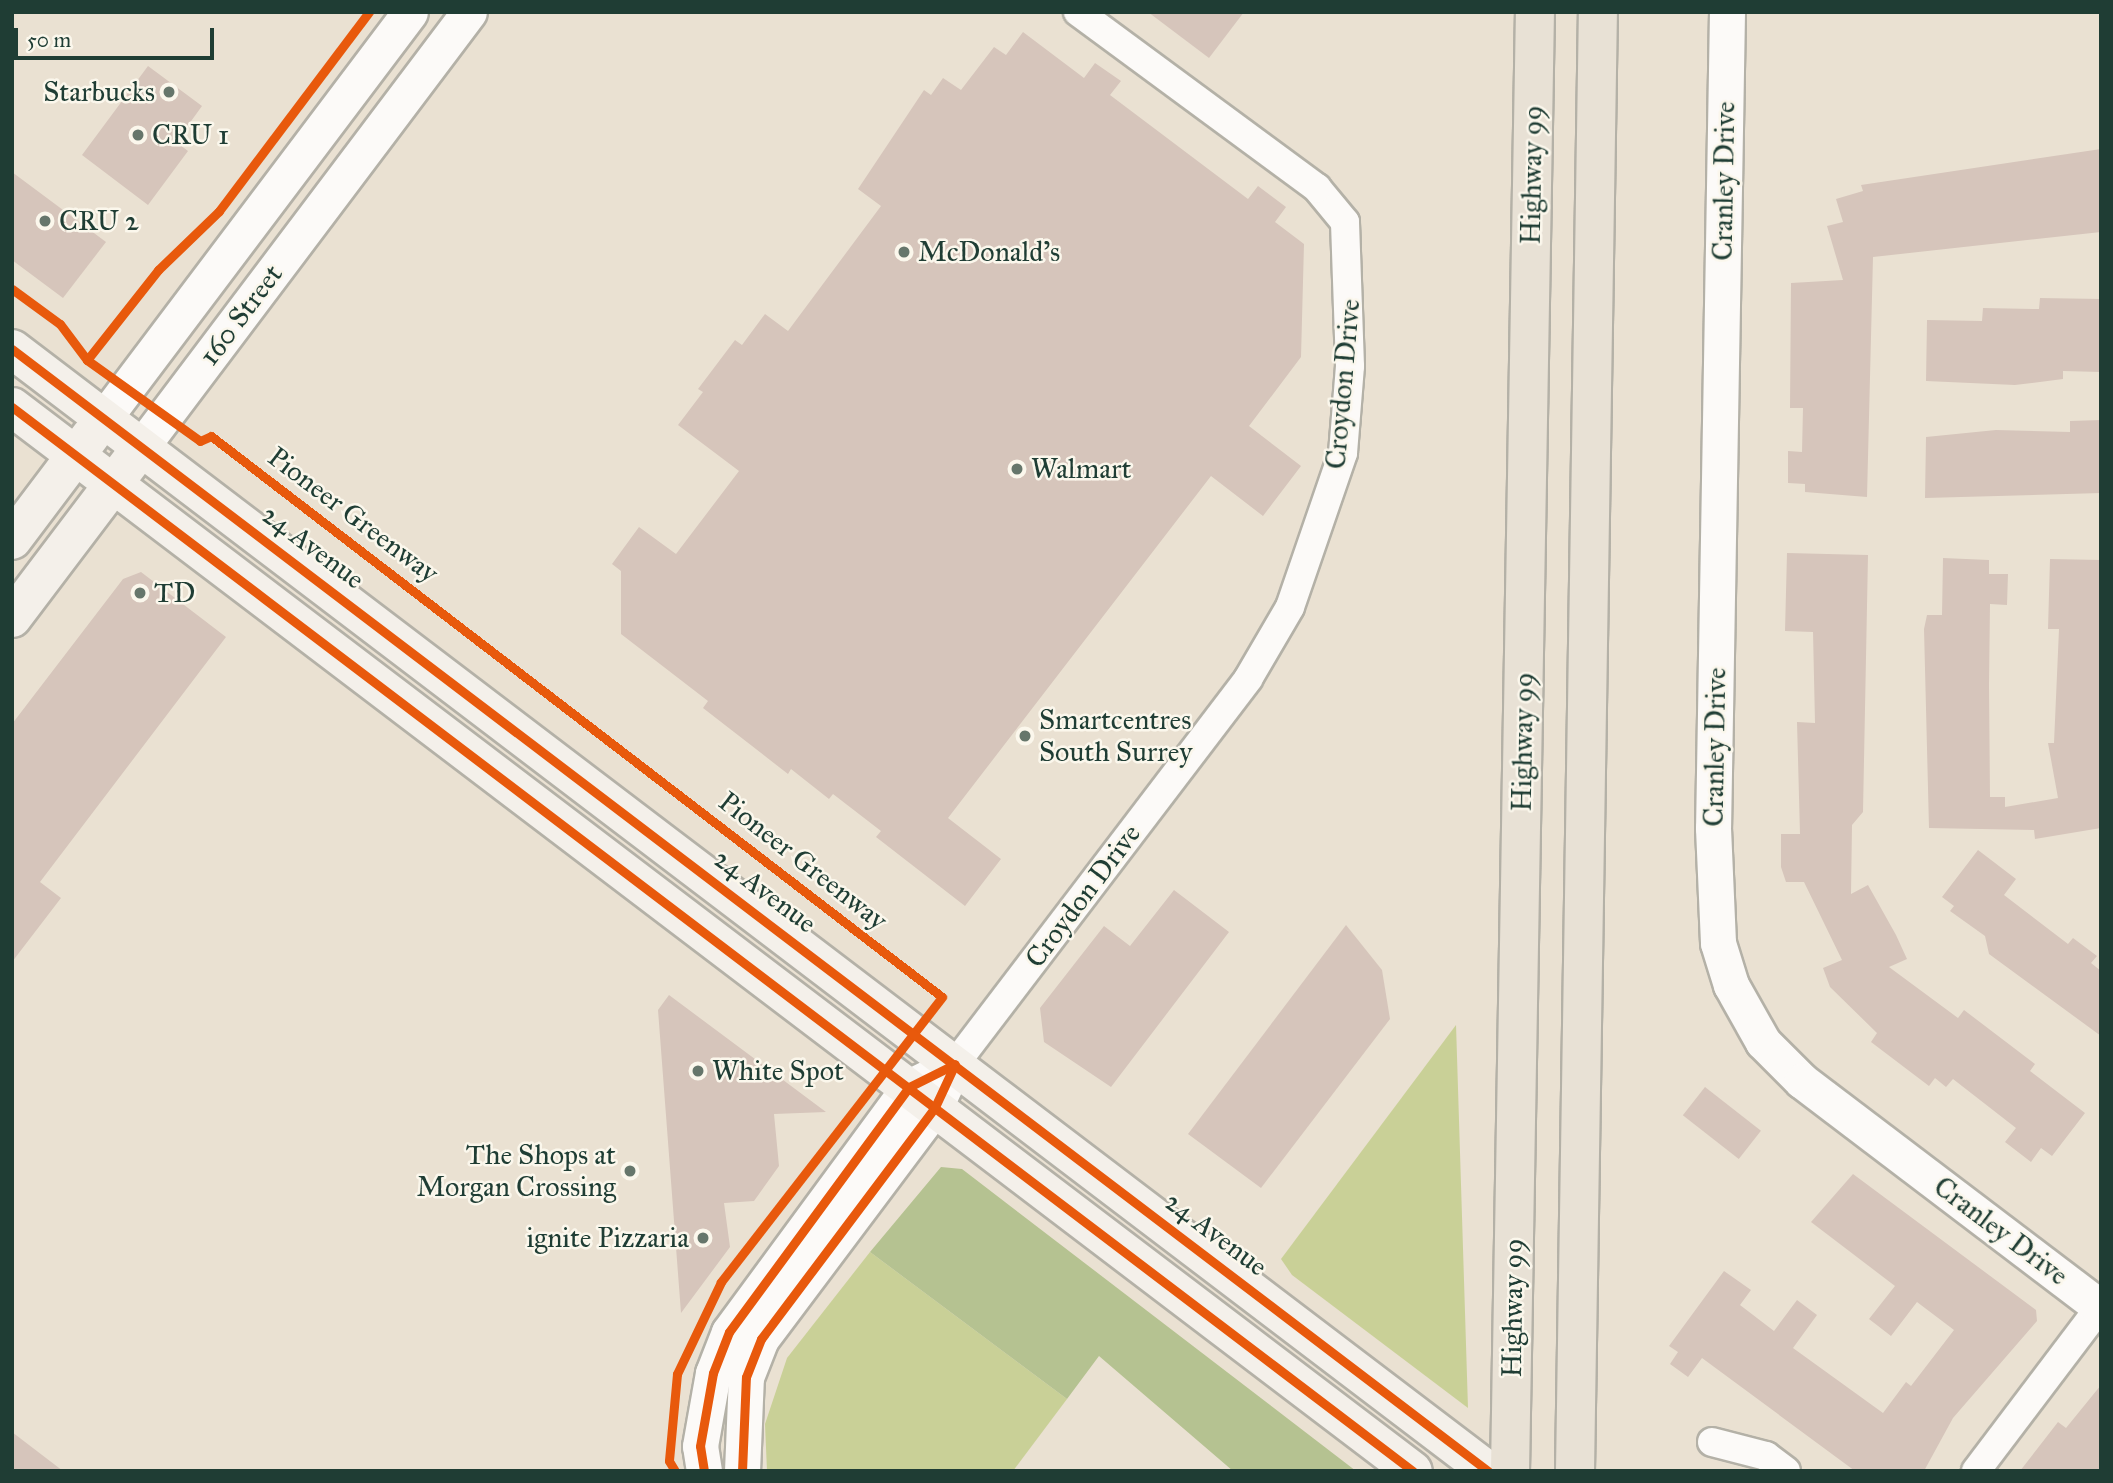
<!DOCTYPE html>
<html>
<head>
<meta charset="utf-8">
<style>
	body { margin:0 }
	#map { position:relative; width:2113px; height:1483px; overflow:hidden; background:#eae1d2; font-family:"IM FELL Great Primer",serif }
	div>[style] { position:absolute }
	.green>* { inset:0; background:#c9d097 }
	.forest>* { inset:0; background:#b5c291 }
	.building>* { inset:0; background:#d6c5bb; transform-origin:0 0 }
	.roads { filter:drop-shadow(2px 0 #b4b1a7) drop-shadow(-2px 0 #b4b1a7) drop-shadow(0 2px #b4b1a7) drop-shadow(0 -2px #b4b1a7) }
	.minor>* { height:28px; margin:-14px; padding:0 14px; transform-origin:14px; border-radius:14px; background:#fcfaf8 }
	.tertiary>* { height:35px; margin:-17.5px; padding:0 17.5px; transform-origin:17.5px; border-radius:17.5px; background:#fcfaf8 }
	.secondary>* { height:38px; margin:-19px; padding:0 19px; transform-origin:19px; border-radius:19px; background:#f4f0ea }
	.motorway>* { height:38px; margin:-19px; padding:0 19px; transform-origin:19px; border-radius:19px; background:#e8e1d5 }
	.cycleway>* { height:9px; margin:-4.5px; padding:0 4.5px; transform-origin:4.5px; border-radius:4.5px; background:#e8590c }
	.dots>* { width:19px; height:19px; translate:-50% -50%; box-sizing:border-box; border:4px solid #fbf7ec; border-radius:50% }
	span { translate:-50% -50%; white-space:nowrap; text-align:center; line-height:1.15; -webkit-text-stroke:5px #fbf7ec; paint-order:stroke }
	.poi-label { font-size:28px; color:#1f3d34 }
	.right { translate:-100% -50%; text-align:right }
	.left { translate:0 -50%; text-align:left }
	.street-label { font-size:28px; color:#1f3d34 }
	.frame { position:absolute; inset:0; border:14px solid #1f3d34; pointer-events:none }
	.scale { position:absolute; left:14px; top:28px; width:200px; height:32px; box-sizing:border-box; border:4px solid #1f3d34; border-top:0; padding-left:9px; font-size:21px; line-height:24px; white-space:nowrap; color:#1f3d34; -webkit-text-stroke:5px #fbf7ec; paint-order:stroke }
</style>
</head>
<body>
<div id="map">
	<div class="green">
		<div style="clip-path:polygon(1456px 1025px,1468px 1408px,1292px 1275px,1281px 1259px)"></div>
		<div style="clip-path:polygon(870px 1252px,1067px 1399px,1013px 1471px,767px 1471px,765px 1424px,787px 1358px)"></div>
	</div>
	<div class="forest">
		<div style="clip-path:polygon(941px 1167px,962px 1169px,1356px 1471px,1233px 1471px,1099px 1356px,1067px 1399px,870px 1252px)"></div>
	</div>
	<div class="building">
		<div style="clip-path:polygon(1148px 12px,1244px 12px,1209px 58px)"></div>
		<div style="clip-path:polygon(1023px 32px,1084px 78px,1095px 63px,1121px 81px,1110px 95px,1248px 199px,1258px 186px,1286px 207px,1275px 222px,1304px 244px,1301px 357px,1249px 426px,1301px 466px,1263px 516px,1211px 476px,948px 818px,1001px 859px,965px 906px,876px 837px,881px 831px,833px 794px,829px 799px,791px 769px,788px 774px,703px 708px,708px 701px,621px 634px,621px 571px,612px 564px,639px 527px,676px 554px,739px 471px,678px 425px,703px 392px,698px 389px,735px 340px,742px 345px,765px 314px,788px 331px,881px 206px,858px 189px,924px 90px,931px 95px,943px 78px,961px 90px,994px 47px,1006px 55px)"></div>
		<div style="clip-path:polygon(148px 66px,202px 106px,176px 142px,188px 151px,148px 205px,82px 155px)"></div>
		<div style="clip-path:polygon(2101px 149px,2101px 232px,1873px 257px,1867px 497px,1805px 492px,1805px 484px,1788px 483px,1788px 451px,1802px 452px,1803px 408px,1790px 408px,1791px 283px,1843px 280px,1827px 226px,1843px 222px,1836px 199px,1863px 191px,1861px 185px)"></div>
		<div style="clip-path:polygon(12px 172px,106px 242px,63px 298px,12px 260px)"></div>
		<div style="clip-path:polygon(2040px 298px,2101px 299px,2101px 372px,2063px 371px,2063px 379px,2015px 385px,1926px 381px,1927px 320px,1982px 321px,1983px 308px,2039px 309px)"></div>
		<div style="clip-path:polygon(2101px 420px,2101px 493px,1925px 498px,1926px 437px,1996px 430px,2070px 432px,2070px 421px)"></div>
		<div style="clip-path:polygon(1787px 553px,1868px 555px,1863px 812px,1852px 825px,1851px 894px,1868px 885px,1896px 935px,1907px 959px,1889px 967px,1958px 1018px,1964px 1010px,2035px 1064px,2030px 1071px,2085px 1113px,2052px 1156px,2041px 1148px,2031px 1162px,2005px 1142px,2016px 1128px,1953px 1079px,1946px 1087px,1935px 1078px,1929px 1086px,1871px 1042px,1877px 1033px,1830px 987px,1823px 968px,1842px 960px,1804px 882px,1786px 882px,1781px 867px,1781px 834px,1800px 834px,1797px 722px,1815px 723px,1813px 632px,1785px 631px)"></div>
		<div style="clip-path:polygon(1943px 558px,1989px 560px,1989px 574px,2008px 574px,2007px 605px,1990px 604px,1989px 685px,1990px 797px,2005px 797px,2005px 807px,2058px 798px,2048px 743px,2054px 743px,2059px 629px,2048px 629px,2050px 559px,2101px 560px,2101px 828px,2035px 839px,2034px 830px,1929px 828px,1924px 629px,1927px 615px,1942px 615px)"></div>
		<div style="clip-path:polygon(141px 572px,226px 637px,40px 882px,61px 898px,12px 962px,12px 724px,123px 579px)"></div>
		<div style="clip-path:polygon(1978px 850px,2016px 879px,2004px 895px,2068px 944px,2073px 938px,2097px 956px,2091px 963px,2101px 971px,2101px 1036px,1989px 954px,1985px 936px,1950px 911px,1954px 906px,1942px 897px)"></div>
		<div style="clip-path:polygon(1174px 890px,1229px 932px,1111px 1087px,1044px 1042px,1040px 1008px,1104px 926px,1130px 946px)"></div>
		<div style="clip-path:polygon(1346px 925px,1382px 970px,1390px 1019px,1261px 1188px,1188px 1134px)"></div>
		<div style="clip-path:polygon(669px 995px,826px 1112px,774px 1114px,779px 1166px,754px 1201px,724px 1203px,730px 1247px,681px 1313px,658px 1010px)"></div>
		<div style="left:1705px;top:1087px;width:71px;height:36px;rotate:38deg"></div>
		<div style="clip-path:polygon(1853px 1174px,2036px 1310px,2037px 1321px,1953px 1418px,1924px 1471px,1855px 1471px,1702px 1358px,1688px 1377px,1670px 1364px,1678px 1352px,1669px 1346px,1724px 1271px,1751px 1290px,1740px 1305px,1774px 1331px,1797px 1300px,1817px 1315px,1793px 1348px,1883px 1413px,1906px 1382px,1911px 1386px,1954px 1330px,1917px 1302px,1891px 1336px,1869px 1319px,1895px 1286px,1811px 1222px)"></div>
		<div style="clip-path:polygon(2101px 1385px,2101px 1471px,2020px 1471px,2058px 1422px,2066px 1428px)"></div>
		<div style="clip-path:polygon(12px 1432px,63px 1471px,12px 1471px)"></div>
	</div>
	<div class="roads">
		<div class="minor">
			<div style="left:955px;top:1064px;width:484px;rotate:-52.7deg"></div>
			<div style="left:1248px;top:679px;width:83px;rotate:-59.7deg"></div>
			<div style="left:1290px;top:607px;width:163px;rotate:-71deg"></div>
			<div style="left:1343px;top:453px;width:87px;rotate:-85.4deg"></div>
			<div style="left:1350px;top:366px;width:144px;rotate:-92deg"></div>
			<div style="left:1345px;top:222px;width:44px;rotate:-129.5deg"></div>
			<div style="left:1317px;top:188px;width:297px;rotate:-143.6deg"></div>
			<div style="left:1712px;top:1442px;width:56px;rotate:14.5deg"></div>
			<div style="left:1766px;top:1456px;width:25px;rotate:37deg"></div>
			<div style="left:1976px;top:1471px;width:206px;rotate:-52.9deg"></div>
		</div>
		<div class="tertiary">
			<div style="left:1727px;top:12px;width:816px;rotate:90.98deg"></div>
			<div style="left:1713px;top:828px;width:115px;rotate:87.5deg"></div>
			<div style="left:1718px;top:943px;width:44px;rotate:72.8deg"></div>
			<div style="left:1731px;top:985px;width:65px;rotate:60.7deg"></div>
			<div style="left:1763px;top:1042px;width:55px;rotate:45deg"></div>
			<div style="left:1802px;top:1081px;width:375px;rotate:37.2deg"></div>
			<div style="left:104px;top:418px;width:508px;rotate:-52.99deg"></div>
			<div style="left:142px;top:446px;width:543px;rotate:-53deg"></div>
			<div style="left:704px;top:1471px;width:25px;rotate:-99deg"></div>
			<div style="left:700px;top:1446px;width:74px;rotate:-79.9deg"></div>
			<div style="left:713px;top:1373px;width:44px;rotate:-68.7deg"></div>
			<div style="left:729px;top:1332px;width:304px;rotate:-53.7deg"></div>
			<div style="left:909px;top:1087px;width:51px;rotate:-26.6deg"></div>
			<div style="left:742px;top:1471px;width:94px;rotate:-87.6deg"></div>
			<div style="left:746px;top:1377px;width:41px;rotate:-68.5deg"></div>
			<div style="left:761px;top:1339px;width:290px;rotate:-53.1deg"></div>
			<div style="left:935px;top:1107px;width:26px;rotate:-65deg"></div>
		</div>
		<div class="secondary">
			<div style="left:12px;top:349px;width:1854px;rotate:37.24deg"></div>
			<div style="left:12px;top:407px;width:1759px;rotate:37.22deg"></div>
			<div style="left:12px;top:540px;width:131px;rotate:-53deg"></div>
			<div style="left:12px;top:618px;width:196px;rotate:-52.9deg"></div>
		</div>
		<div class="motorway">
			<div style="left:1510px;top:1471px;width:1459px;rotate:-89.02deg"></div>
			<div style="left:1575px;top:1471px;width:1459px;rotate:-89.1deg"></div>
		</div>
	</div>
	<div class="cycleway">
		<div style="left:12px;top:289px;width:59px;rotate:36.1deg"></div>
		<div style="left:60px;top:324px;width:45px;rotate:53.1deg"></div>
		<div style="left:87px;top:360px;width:139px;rotate:35.6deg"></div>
		<div style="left:200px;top:441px;width:12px;rotate:-24deg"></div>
		<div style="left:211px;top:436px;width:921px;rotate:37.5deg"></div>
		<div style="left:942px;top:997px;width:361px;rotate:127.8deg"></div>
		<div style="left:721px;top:1282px;width:102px;rotate:115.6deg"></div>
		<div style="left:677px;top:1374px;width:87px;rotate:95.3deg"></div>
		<div style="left:669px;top:1461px;width:12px;rotate:59deg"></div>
		<div style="left:12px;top:349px;width:1854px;rotate:37.24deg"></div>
		<div style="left:87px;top:360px;width:115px;rotate:-51.7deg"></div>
		<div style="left:158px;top:270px;width:85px;rotate:-44deg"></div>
		<div style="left:219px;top:211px;width:249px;rotate:-53deg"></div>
		<div style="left:12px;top:407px;width:1759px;rotate:37.22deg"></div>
		<div style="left:704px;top:1471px;width:25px;rotate:-99deg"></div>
		<div style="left:700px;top:1446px;width:74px;rotate:-79.9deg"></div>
		<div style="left:713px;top:1373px;width:44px;rotate:-68.7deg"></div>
		<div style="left:729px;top:1332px;width:304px;rotate:-53.7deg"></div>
		<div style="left:909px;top:1087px;width:51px;rotate:-26.6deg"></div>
		<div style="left:742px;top:1471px;width:94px;rotate:-87.6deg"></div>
		<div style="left:746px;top:1377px;width:41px;rotate:-68.5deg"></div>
		<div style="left:761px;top:1339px;width:290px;rotate:-53.1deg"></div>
		<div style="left:935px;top:1107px;width:47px;rotate:-65.1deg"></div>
	</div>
	<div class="dots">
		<div style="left:169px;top:92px;background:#66766b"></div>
		<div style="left:138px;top:135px;background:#66766b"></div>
		<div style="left:45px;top:221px;background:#66766b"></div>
		<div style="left:904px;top:252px;background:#66766b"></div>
		<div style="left:1017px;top:469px;background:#66766b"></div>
		<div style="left:140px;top:593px;background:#66766b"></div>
		<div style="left:1025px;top:736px;background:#66766b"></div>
		<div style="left:698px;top:1071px;background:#66766b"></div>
		<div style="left:630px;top:1171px;background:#66766b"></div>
		<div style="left:703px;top:1238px;background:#66766b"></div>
	</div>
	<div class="poi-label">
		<span class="right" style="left:155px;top:92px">Starbucks</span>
		<span class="left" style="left:152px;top:135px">CRU 1</span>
		<span class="left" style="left:59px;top:221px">CRU 2</span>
		<span class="left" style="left:918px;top:252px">McDonald's</span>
		<span class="left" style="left:1031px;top:469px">Walmart</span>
		<span class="left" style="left:154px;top:593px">TD</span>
		<span class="left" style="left:1039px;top:736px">Smartcentres<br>South Surrey</span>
		<span class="left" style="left:712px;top:1071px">White Spot</span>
		<span class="right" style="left:616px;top:1171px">The Shops at<br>Morgan Crossing</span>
		<span class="right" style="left:689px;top:1238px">ignite Pizzaria</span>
	</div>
	<div class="street-label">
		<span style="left:1532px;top:175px;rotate:-89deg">Highway 99</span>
		<span style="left:1724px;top:181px;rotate:-89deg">Cranley Drive</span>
		<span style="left:241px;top:315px;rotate:-53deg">160 Street</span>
		<span style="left:1343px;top:384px;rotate:-85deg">Croydon Drive</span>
		<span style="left:353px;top:515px;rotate:37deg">Pioneer Greenway</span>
		<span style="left:313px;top:547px;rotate:37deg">24 Avenue</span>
		<span style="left:1523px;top:742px;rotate:-89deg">Highway 99</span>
		<span style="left:1715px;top:747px;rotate:-89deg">Cranley Drive</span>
		<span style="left:803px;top:861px;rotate:38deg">Pioneer Greenway</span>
		<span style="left:765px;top:891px;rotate:37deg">24 Avenue</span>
		<span style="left:1083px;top:896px;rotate:-53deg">Croydon Drive</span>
		<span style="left:2001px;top:1231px;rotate:37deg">Cranley Drive</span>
		<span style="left:1216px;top:1234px;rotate:37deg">24 Avenue</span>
		<span style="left:1513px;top:1308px;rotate:-89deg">Highway 99</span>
	</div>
	<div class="frame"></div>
	<div class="scale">50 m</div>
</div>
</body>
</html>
